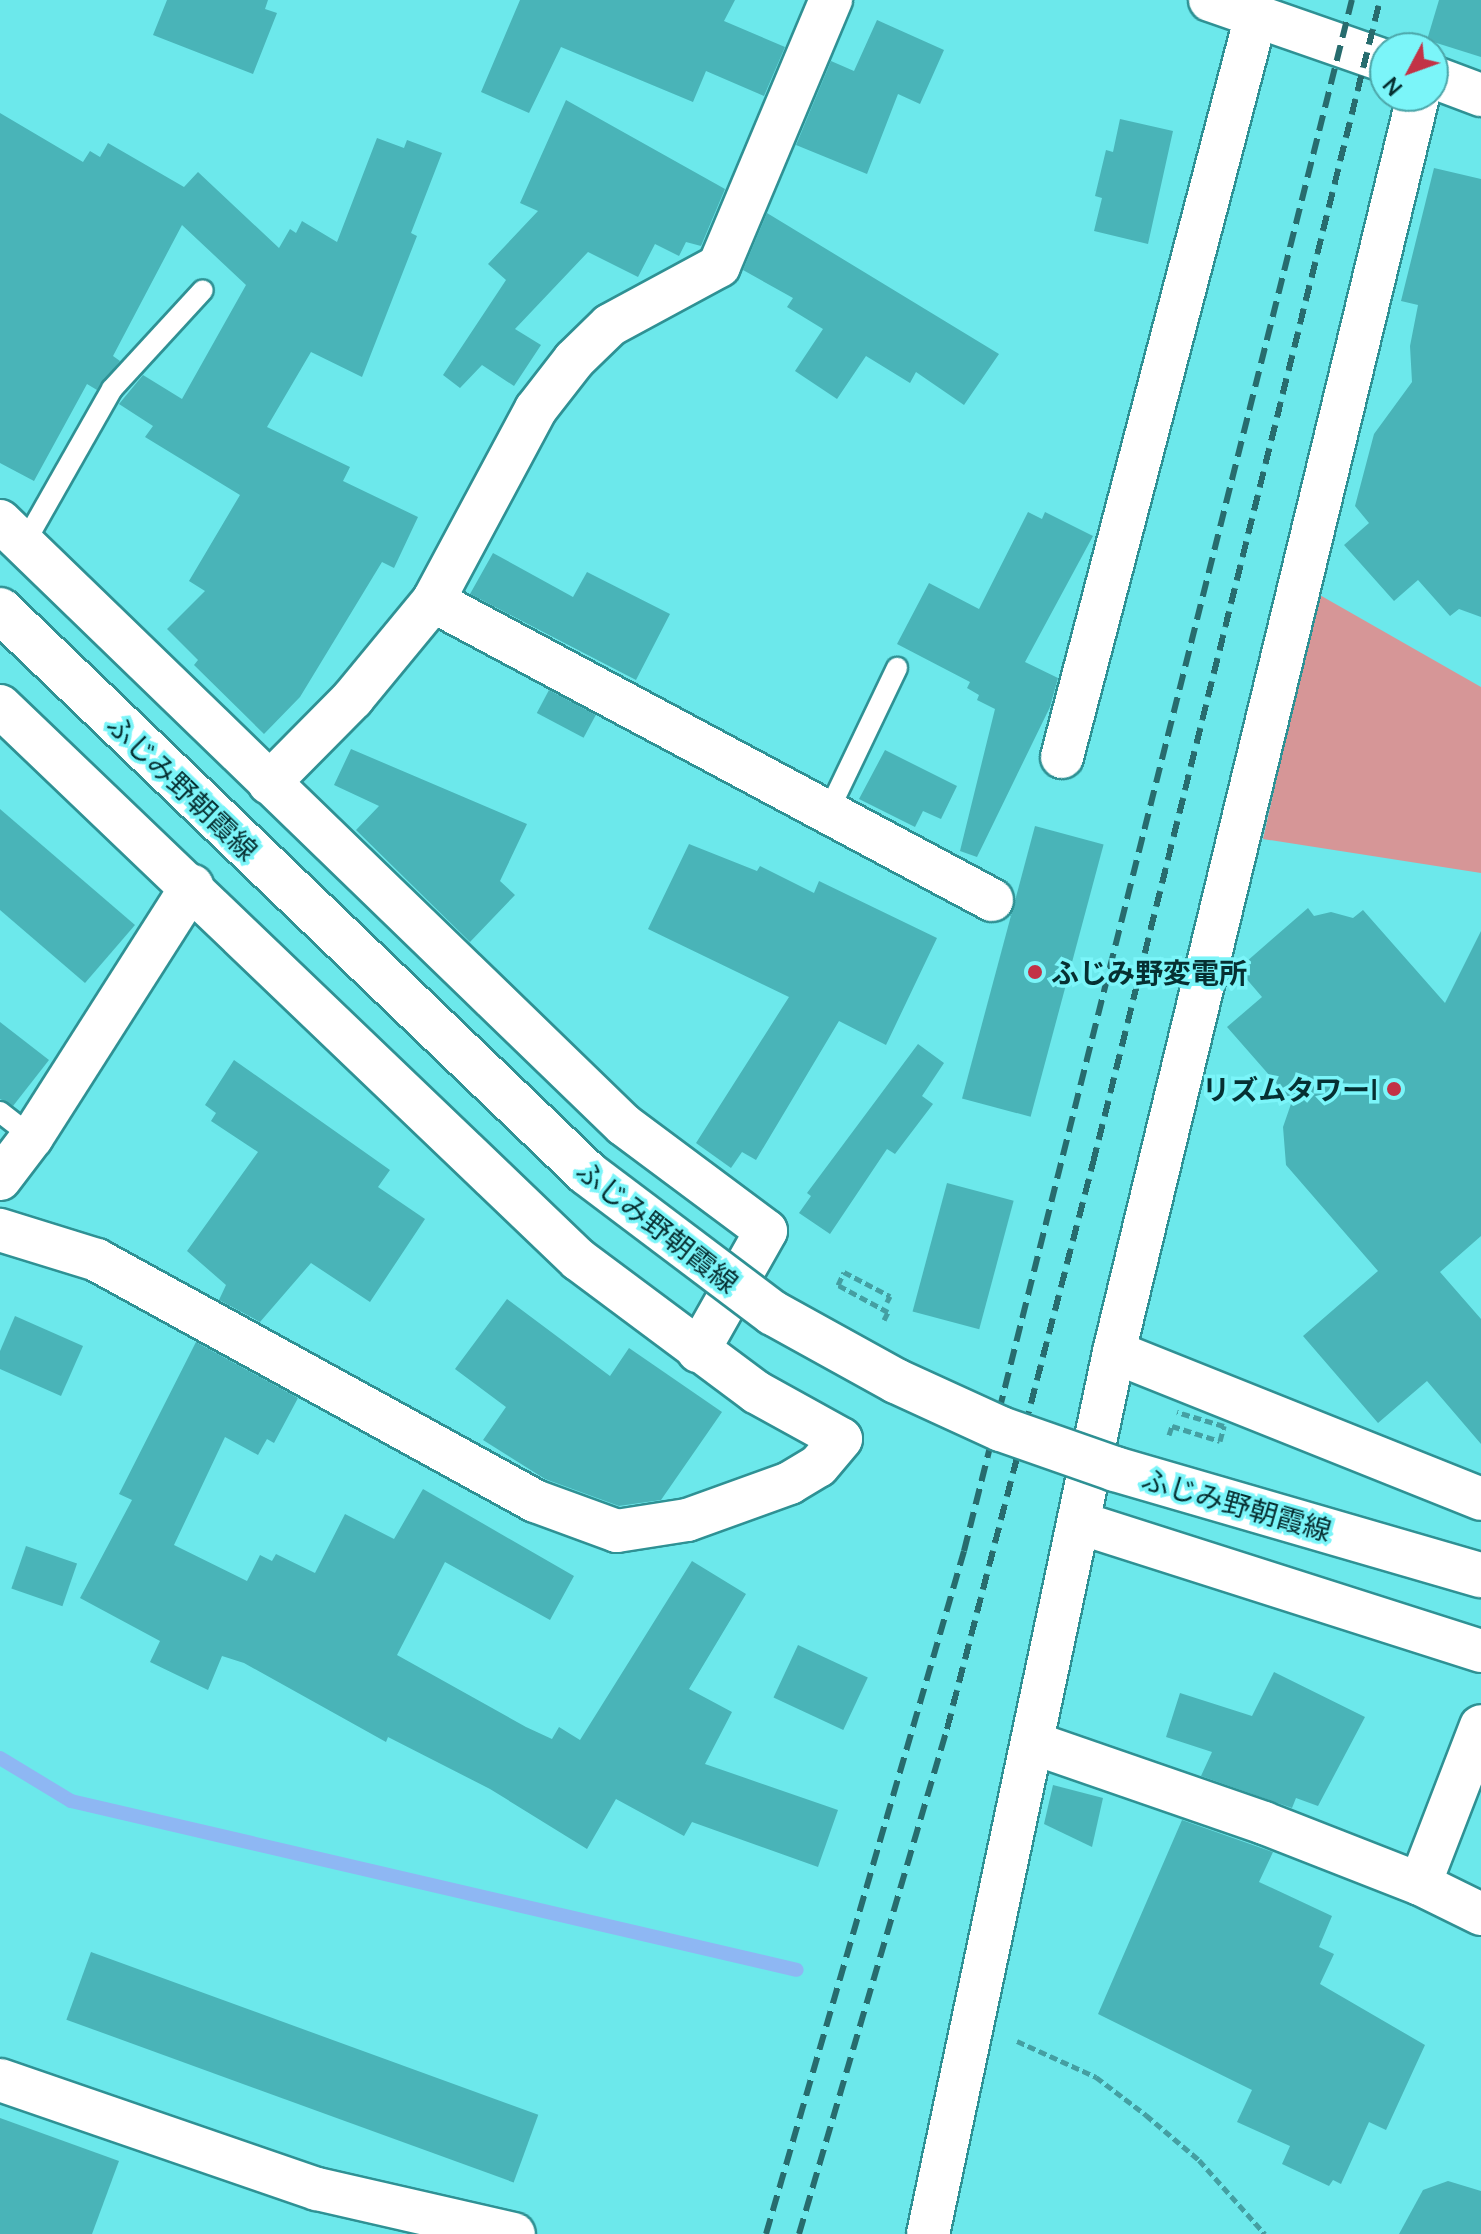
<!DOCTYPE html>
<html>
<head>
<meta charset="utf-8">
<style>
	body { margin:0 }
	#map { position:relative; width:1481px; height:2234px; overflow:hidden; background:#6ce8eb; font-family:Manrope,"Noto Sans JP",sans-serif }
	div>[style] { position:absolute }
	.green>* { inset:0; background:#d69697 }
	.stream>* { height:14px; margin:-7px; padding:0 7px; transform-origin:7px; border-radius:7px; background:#8eb7f3 }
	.building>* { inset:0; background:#49b4b8; transform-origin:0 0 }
	.path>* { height:5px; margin-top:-2.5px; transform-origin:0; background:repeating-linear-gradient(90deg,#449fa2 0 8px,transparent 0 12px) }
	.roads { filter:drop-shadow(2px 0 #2f9194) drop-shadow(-2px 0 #2f9194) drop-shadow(0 2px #2f9194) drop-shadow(0 -2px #2f9194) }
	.service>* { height:20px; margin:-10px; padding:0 10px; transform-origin:10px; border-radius:10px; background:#fff }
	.minor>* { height:42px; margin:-21px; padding:0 21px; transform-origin:21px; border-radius:21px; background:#fff }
	.rail>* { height:6px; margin-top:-3px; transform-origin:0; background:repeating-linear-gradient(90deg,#276c6e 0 16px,transparent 0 24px) }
	.path-bridge>* { height:5px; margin-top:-2.5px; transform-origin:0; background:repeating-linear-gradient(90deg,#449fa2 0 8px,transparent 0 12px) }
	.bridges { filter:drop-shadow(2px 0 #2f9194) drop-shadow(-2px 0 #2f9194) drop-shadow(0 2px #2f9194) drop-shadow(0 -2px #2f9194) }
	.secondary-bridge>* { height:44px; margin:-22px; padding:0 22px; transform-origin:22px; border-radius:22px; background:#fff }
	.dots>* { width:22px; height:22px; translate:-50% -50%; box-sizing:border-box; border:4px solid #7bf5f9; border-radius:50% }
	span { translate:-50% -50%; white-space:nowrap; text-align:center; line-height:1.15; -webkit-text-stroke:7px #7bf5f9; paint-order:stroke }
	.street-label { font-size:28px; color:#063032 }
	.poi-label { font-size:28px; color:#063032; font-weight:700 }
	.left { translate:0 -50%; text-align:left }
	.right { translate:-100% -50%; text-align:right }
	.north { position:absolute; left:1369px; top:32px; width:80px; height:80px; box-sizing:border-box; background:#7bf5f9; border:2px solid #4ca6a9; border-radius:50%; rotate:229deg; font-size:22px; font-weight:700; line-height:32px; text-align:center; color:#063032 }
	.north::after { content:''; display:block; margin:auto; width:28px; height:36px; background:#c23246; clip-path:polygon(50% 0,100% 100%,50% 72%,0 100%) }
</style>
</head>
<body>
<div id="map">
	<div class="green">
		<div style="clip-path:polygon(1318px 594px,1481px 687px,1481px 873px,1263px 839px)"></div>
	</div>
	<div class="stream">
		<div style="left:0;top:1758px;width:83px;rotate:31.2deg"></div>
		<div style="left:71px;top:1801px;width:745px;rotate:13.1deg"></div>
	</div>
	<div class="building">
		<div style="clip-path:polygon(167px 0,268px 0,265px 9px,277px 13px,253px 74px,153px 35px)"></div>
		<div style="clip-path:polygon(520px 0,735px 0,724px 21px,785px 47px,764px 96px,706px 71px,693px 102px,561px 47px,529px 113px,481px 92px)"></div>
		<div style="clip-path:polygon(1439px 0,1481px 0,1481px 57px,1427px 40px)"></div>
		<div style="clip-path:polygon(877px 20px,944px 50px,920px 104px,898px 94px,867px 174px,796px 145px,831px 61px,854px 71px)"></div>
		<div style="clip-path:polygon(566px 100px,725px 189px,701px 246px,686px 242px,679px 256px,655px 244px,638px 277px,588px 252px,515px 329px,541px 345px,514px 386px,482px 365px,460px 388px,443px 375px,506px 280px,488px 264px,538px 211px,520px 203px)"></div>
		<div style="clip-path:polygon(0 113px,83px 162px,90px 151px,100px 157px,108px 143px,184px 187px,198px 172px,279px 248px,290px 229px,296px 233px,302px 221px,337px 242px,377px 138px,404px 148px,407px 140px,442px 153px,411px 233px,417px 236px,362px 377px,311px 352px,267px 427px,350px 467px,343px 481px,418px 517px,394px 568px,382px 562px,300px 697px,264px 734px,194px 665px,198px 660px,167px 629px,205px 591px,189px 581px,240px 495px,145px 437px,153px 426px,119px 404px,143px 375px,182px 399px,246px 285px,182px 225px,113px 356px,120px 361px,97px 390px,87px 384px,34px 481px,0 463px)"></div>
		<div style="clip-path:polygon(1120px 119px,1173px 131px,1148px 244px,1094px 231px,1102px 198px,1095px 196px,1106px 150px,1113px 152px)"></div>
		<div style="clip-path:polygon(1434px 168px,1481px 179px,1481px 617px,1459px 609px,1450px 616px,1418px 580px,1394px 601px,1344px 545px,1369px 523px,1355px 506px,1374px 434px,1412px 382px,1410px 346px,1418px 305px,1401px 301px)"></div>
		<div style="clip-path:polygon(767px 213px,999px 354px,964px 405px,916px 372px,910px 383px,866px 356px,837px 399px,795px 371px,823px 329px,787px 307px,793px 298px,743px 270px)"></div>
		<div style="clip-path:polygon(1028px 512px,1042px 519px,1045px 512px,1093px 536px,1025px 662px,1058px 678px,1050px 707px,977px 857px,960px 851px,995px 709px,977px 700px,979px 695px,967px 688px,970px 682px,897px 644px,929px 583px,979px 609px)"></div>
		<div style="clip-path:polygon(493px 553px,573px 597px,587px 572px,670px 614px,636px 680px,470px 594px)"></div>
		<div style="left:549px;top:690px;width:53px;height:26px;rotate:28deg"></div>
		<div style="clip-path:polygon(351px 749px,527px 824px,500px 881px,515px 895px,470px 942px,356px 830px,379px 806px,334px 785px)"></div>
		<div style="clip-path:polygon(885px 750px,957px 786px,941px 819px,923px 811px,915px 827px,859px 799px)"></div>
		<div style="clip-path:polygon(0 809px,135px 925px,85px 983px,0 910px)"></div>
		<div style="left:1035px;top:826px;width:71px;height:282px;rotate:15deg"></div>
		<div style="clip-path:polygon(689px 844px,757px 871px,760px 866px,814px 893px,819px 881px,937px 938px,886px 1045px,839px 1021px,756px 1160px,742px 1152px,731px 1168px,696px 1143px,789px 997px,648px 929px)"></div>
		<div style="clip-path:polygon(1308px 908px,1314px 916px,1331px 912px,1353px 918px,1363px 910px,1445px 1003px,1481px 931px,1481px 1236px,1440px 1272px,1481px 1319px,1481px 1444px,1427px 1381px,1378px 1423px,1303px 1336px,1378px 1271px,1286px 1165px,1283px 1127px,1292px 1101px,1227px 1027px,1262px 997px,1238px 969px)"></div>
		<div style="clip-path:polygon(0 1022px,49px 1060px,13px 1106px,0 1099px)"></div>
		<div style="clip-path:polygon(918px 1044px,944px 1063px,922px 1096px,933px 1104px,895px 1154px,887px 1149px,830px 1234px,799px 1213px,811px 1196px,807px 1193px)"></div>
		<div style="clip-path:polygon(234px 1060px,390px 1170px,378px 1187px,425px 1219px,370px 1302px,311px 1263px,260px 1322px,219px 1300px,226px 1285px,187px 1251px,258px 1152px,211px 1121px,216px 1113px,205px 1105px)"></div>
		<div style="left:947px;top:1183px;width:69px;height:133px;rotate:15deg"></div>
		<div style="clip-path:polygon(507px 1299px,610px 1376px,629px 1348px,722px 1412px,661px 1500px,619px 1506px,545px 1479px,483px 1440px,506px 1407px,455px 1369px)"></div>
		<div style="clip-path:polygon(15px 1316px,83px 1346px,61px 1396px,0 1369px,0 1351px)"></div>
		<div style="clip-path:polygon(196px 1342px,298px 1398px,274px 1443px,267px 1439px,258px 1455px,225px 1437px,174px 1545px,247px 1581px,260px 1555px,272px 1561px,276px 1554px,315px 1573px,345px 1514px,394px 1539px,423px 1489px,574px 1576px,550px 1620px,445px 1562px,397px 1655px,526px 1727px,552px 1739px,559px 1727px,580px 1740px,692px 1561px,746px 1594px,689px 1689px,732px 1712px,705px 1764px,838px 1810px,818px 1867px,692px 1822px,684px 1836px,616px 1799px,587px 1849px,490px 1789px,388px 1737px,386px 1742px,244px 1663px,222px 1656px,208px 1690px,150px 1662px,160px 1641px,80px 1598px,132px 1500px,119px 1494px)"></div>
		<div style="left:26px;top:1546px;width:54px;height:45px;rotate:19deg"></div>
		<div style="left:798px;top:1645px;width:77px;height:58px;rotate:25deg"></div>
		<div style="clip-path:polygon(1274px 1672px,1365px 1717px,1318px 1806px,1296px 1798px,1292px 1808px,1201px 1776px,1212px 1752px,1166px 1737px,1180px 1693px,1252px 1716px)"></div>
		<div style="clip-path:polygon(1053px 1785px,1103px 1798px,1092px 1847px,1044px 1824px)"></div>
		<div style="clip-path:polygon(1182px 1820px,1273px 1852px,1259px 1882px,1332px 1916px,1319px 1947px,1334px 1954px,1320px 1984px,1425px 2045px,1386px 2130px,1369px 2122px,1341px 2184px,1333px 2180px,1329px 2186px,1282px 2164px,1290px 2146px,1237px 2122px,1252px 2090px,1098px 2014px)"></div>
		<div style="left:91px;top:1952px;width:476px;height:72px;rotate:20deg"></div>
		<div style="clip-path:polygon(0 2118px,119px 2161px,92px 2234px,0 2234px)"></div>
		<div style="clip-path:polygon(1448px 2181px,1481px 2191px,1481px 2234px,1399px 2234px,1423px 2190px)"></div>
	</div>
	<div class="path">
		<div style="left:884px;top:1320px;width:9px;rotate:-63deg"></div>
		<div style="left:888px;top:1312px;width:57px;rotate:-151.6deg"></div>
		<div style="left:838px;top:1285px;width:14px;rotate:-65deg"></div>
		<div style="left:844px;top:1272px;width:52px;rotate:27.6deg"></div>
		<div style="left:890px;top:1296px;width:7px;rotate:117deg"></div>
		<div style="left:1017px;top:2041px;width:87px;rotate:24.5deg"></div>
		<div style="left:1096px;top:2077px;width:63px;rotate:37.2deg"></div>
		<div style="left:1146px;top:2115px;width:70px;rotate:40.3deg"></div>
		<div style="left:1199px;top:2160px;width:99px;rotate:48.3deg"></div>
	</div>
	<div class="roads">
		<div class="service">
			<div style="left:24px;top:544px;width:178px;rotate:-60.4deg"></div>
			<div style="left:112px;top:389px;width:134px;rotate:-47.4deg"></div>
			<div style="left:828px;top:812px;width:160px;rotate:-64.4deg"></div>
			<div style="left:0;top:1112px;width:41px;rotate:38deg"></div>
		</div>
		<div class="minor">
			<div style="left:1210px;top:0;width:185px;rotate:19.2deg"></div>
			<div style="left:1433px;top:77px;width:51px;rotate:20.6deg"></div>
			<div style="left:0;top:521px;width:868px;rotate:44.07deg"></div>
			<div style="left:624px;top:1125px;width:177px;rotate:36.7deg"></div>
			<div style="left:766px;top:1231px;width:138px;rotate:119.5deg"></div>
			<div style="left:433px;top:601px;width:634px;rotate:28.14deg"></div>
			<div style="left:0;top:706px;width:801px;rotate:43.74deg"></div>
			<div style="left:579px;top:1260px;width:221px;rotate:36.7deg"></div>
			<div style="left:756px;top:1392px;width:97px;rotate:28.9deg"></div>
			<div style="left:841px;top:1439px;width:35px;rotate:130deg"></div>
			<div style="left:818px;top:1466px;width:33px;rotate:149deg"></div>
			<div style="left:790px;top:1483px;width:109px;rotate:160.2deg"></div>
			<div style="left:687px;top:1520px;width:71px;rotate:171.1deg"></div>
			<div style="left:617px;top:1531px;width:87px;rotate:-159.9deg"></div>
			<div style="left:535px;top:1501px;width:500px;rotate:-151.2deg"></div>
			<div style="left:97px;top:1260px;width:102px;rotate:-162.8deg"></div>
			<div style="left:1062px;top:757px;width:766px;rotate:-75.33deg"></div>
			<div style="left:269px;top:783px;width:120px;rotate:-45.3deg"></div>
			<div style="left:353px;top:698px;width:126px;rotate:-50.5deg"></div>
			<div style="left:433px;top:601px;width:218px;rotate:-61.8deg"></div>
			<div style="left:536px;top:409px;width:62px;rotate:-52.2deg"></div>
			<div style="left:574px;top:360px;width:50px;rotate:-44.2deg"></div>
			<div style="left:610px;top:325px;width:124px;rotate:-28.4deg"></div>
			<div style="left:719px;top:266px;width:289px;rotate:-67.2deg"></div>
			<div style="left:0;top:1179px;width:53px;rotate:-52.7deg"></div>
			<div style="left:32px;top:1137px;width:298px;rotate:-57.5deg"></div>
			<div style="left:1114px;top:1352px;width:395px;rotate:21.8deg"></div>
			<div style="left:1080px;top:1523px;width:421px;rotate:17.7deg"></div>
			<div style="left:1033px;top:1743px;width:244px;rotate:19.1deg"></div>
			<div style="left:1264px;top:1823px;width:168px;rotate:21.4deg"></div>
			<div style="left:1420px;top:1884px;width:68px;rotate:26.2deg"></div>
			<div style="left:1420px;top:1884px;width:169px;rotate:-68.9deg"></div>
			<div style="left:0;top:2080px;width:335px;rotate:19deg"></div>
			<div style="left:317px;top:2189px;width:202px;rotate:12.9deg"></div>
			<div style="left:928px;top:2234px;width:901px;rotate:-78.09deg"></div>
			<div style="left:1114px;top:1352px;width:1292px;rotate:-76.39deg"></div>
		</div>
	</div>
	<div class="rail">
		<div style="left:766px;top:2234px;width:711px;rotate:-73.83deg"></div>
		<div style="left:964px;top:1551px;width:1599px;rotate:-75.96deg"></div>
		<div style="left:799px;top:2234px;width:526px;rotate:-73.67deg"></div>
		<div style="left:947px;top:1729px;width:585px;rotate:-75.54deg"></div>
		<div style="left:1093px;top:1163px;width:1198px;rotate:-76.14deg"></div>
	</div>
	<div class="path-bridge">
		<div style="left:1169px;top:1435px;width:9px;rotate:-72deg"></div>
		<div style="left:1172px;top:1426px;width:50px;rotate:17.4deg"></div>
		<div style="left:1220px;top:1441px;width:16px;rotate:-75deg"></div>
		<div style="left:1224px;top:1426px;width:49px;rotate:-163.4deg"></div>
	</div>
	<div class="bridges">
		<div class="secondary-bridge">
			<div style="left:0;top:610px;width:813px;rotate:43.8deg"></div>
			<div style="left:587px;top:1173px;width:233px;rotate:37deg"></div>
			<div style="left:773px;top:1313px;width:141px;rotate:28.9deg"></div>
			<div style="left:896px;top:1381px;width:115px;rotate:24.6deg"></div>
			<div style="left:1001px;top:1429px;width:121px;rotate:19.3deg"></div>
			<div style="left:1115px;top:1469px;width:381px;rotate:16.2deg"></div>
		</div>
	</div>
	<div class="dots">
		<div style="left:1035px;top:972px;background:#c23246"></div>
		<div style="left:1394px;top:1089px;background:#c23246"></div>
	</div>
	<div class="street-label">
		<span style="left:183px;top:787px;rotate:44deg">ふじみ野朝霞線</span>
		<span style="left:658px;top:1226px;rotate:38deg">ふじみ野朝霞線</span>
		<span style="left:1237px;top:1504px;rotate:16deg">ふじみ野朝霞線</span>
	</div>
	<div class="poi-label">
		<span class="left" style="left:1051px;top:972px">ふじみ野変電所</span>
		<span class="right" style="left:1378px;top:1089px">リズムタワーI</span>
	</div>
	<div class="north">N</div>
</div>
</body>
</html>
